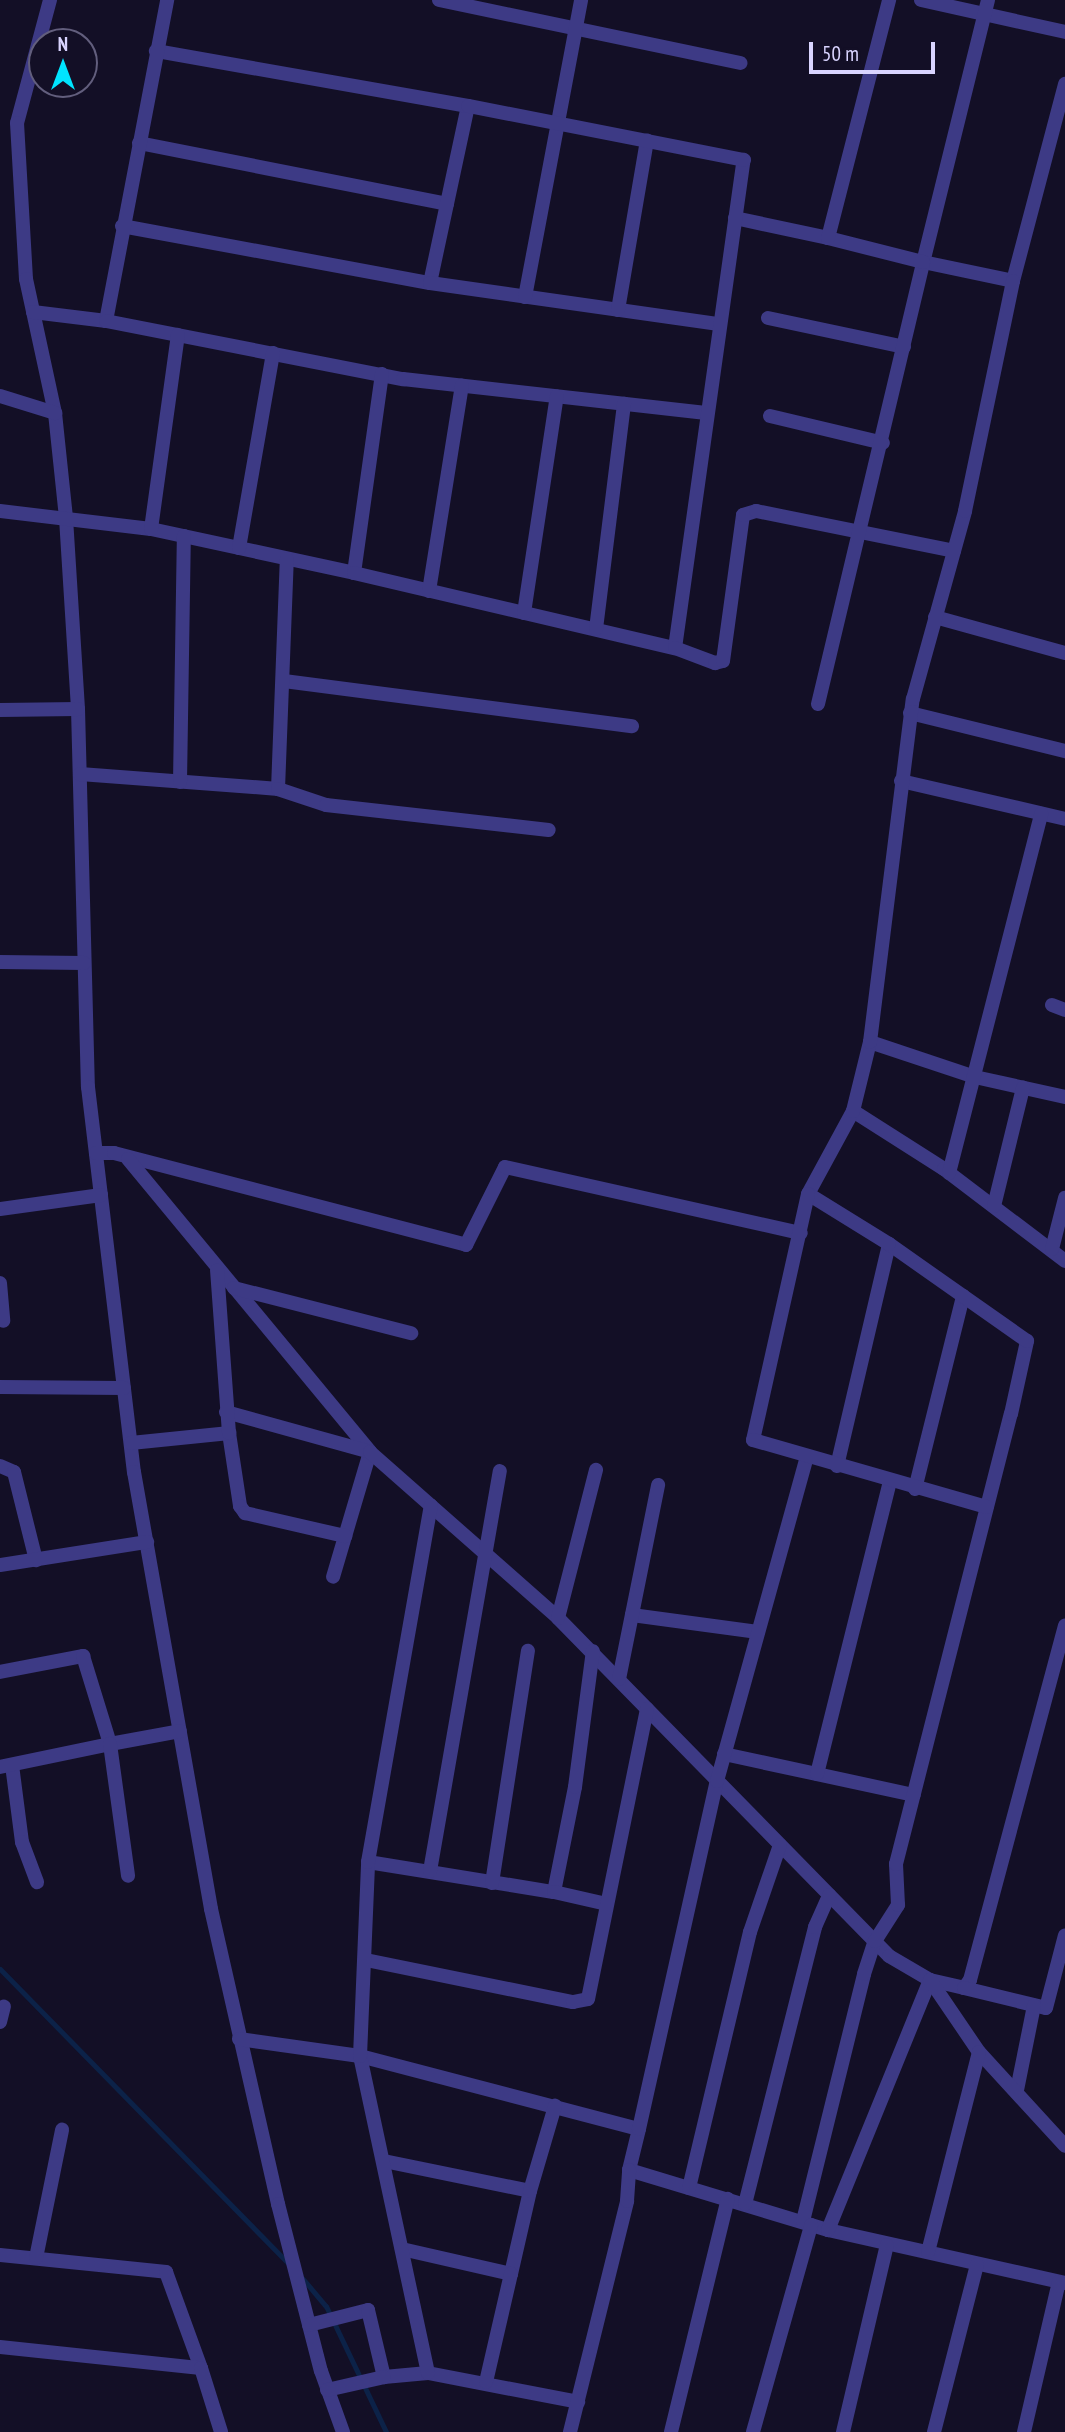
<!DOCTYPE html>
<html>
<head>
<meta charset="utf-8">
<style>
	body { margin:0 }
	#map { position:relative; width:1065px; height:2432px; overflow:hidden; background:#130f26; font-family:"PT Sans Narrow",sans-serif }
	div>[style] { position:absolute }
	.stream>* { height:5px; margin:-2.5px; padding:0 2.5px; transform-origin:2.5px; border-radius:2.5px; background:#0c2248 }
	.street>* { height:14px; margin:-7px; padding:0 7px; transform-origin:7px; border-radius:7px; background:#3d3a85 }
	span { translate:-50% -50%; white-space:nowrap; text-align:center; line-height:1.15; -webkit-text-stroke:5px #130f26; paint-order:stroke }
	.north { position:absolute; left:28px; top:28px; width:70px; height:70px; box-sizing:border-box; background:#130f26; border:2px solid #625e7d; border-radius:50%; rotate:0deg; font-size:19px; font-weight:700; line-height:28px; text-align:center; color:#d9d4ff }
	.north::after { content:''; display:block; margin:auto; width:24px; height:32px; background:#00e5ff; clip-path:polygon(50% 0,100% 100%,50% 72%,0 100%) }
	.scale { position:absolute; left:809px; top:42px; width:126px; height:32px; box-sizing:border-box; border:4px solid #d9d4ff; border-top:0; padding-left:9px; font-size:21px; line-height:24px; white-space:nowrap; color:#d9d4ff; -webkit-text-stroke:5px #130f26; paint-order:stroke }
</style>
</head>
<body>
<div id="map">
	<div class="stream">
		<div style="left:0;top:1969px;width:413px;rotate:45.6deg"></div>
		<div style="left:303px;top:2279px;width:35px;rotate:50deg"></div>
		<div style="left:326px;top:2306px;width:140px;rotate:64.5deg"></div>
	</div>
	<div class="street">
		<div style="left:50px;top:0;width:127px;rotate:105deg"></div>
		<div style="left:17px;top:123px;width:156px;rotate:86.7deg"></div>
		<div style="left:26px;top:279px;width:137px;rotate:77.8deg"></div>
		<div style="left:55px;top:413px;width:106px;rotate:84deg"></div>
		<div style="left:66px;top:518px;width:191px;rotate:86.4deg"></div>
		<div style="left:78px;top:709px;width:378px;rotate:88.5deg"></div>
		<div style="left:88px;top:1087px;width:388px;rotate:83.2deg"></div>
		<div style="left:134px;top:1472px;width:444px;rotate:80deg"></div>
		<div style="left:211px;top:1909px;width:303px;rotate:77.2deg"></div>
		<div style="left:278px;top:2204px;width:172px;rotate:75.6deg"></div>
		<div style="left:321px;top:2371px;width:65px;rotate:70.2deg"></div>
		<div style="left:439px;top:0;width:308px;rotate:11.8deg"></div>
		<div style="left:921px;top:0;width:148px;rotate:12.5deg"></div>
		<div style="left:988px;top:0;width:270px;rotate:103.9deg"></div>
		<div style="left:923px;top:262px;width:92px;rotate:11.9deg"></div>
		<div style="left:1013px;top:281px;width:204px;rotate:-75.2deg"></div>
		<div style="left:139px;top:143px;width:314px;rotate:11.2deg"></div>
		<div style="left:735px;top:218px;width:95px;rotate:12.1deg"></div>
		<div style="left:122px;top:226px;width:313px;rotate:10.5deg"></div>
		<div style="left:430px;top:283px;width:181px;rotate:-77.9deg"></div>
		<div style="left:468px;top:106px;width:317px;rotate:-170deg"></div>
		<div style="left:430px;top:283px;width:290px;rotate:8.1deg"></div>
		<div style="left:525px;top:297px;width:302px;rotate:-79.3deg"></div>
		<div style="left:618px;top:310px;width:172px;rotate:-80.3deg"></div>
		<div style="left:33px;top:312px;width:74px;rotate:7deg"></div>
		<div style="left:106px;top:321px;width:327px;rotate:-79.2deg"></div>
		<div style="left:768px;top:318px;width:139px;rotate:12deg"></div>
		<div style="left:106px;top:321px;width:303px;rotate:11.1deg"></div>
		<div style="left:403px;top:379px;width:305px;rotate:6.4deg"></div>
		<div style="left:0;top:396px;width:58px;rotate:17.2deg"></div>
		<div style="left:770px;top:416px;width:116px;rotate:13.4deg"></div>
		<div style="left:0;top:511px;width:152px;rotate:6.8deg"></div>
		<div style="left:151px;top:529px;width:208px;rotate:12.2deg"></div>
		<div style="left:354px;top:573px;width:201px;rotate:-82deg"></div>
		<div style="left:151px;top:529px;width:196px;rotate:-82.1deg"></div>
		<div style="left:239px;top:548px;width:198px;rotate:-80.1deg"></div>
		<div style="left:354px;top:573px;width:330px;rotate:13.2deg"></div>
		<div style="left:675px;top:648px;width:493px;rotate:-82deg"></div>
		<div style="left:744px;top:160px;width:281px;rotate:-168.9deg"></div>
		<div style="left:429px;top:591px;width:208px;rotate:-80.9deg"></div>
		<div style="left:524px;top:613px;width:219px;rotate:-81.4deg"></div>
		<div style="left:935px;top:617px;width:135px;rotate:15.5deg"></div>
		<div style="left:596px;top:629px;width:227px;rotate:-82.9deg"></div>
		<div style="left:675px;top:648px;width:43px;rotate:20.6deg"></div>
		<div style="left:715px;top:663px;width:8px;rotate:-14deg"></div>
		<div style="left:723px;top:661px;width:147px;rotate:-82.2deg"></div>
		<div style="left:743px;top:515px;width:14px;rotate:-17deg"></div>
		<div style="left:756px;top:511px;width:202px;rotate:11.4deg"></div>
		<div style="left:284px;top:681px;width:351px;rotate:7.4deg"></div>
		<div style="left:818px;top:704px;width:454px;rotate:-76.6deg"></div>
		<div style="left:923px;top:262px;width:98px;rotate:-165.8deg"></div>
		<div style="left:828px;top:238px;width:246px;rotate:-75.6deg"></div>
		<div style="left:0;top:710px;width:78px;rotate:-0.7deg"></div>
		<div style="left:910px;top:713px;width:160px;rotate:13.8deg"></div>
		<div style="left:80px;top:774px;width:199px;rotate:4.3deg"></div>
		<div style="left:278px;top:789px;width:230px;rotate:-87.8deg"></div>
		<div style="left:901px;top:781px;width:168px;rotate:13deg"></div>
		<div style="left:180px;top:782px;width:246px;rotate:-89.1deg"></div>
		<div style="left:278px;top:789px;width:51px;rotate:18.4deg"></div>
		<div style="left:326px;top:805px;width:224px;rotate:6.4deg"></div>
		<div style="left:0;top:962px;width:84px;rotate:0.7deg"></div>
		<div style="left:1052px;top:1005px;width:14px;rotate:21deg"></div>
		<div style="left:870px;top:1042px;width:111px;rotate:18.4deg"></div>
		<div style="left:975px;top:1077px;width:92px;rotate:12.5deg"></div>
		<div style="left:853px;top:1111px;width:108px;rotate:32.5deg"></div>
		<div style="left:944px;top:1169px;width:152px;rotate:37.2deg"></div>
		<div style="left:96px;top:1153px;width:18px"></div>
		<div style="left:114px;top:1153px;width:364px;rotate:14.6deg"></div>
		<div style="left:466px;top:1245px;width:87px;rotate:-63.4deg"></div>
		<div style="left:505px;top:1167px;width:303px;rotate:12.6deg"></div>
		<div style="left:128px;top:1159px;width:380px;rotate:50.4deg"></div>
		<div style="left:370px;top:1452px;width:130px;rotate:106.5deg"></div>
		<div style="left:949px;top:1173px;width:371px;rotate:-75.6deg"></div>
		<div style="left:808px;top:1194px;width:94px;rotate:-61.5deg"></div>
		<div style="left:853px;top:1111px;width:71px;rotate:-76.2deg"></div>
		<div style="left:870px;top:1042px;width:346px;rotate:-82.9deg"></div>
		<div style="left:913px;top:699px;width:195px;rotate:-74.5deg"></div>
		<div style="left:965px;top:511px;width:235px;rotate:-78.2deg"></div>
		<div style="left:994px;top:1206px;width:122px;rotate:-76.2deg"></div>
		<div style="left:0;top:1209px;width:102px;rotate:-7.9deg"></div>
		<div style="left:1052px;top:1249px;width:53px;rotate:-75.7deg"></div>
		<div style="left:0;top:1283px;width:38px;rotate:85deg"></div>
		<div style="left:234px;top:1288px;width:183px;rotate:14.3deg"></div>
		<div style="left:0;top:1387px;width:124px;rotate:0.5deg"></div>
		<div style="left:226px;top:1412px;width:149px;rotate:15.5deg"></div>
		<div style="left:370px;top:1452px;width:251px;rotate:41.4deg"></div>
		<div style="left:558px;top:1618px;width:473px;rotate:45.6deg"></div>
		<div style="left:889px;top:1956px;width:48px;rotate:30.3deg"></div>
		<div style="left:930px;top:1980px;width:35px;rotate:13deg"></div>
		<div style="left:964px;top:1988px;width:10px;rotate:-53deg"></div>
		<div style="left:970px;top:1980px;width:367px;rotate:-75deg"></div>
		<div style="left:229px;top:1433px;width:74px;rotate:81.4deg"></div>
		<div style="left:240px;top:1506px;width:9px;rotate:54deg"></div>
		<div style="left:245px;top:1513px;width:103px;rotate:13deg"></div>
		<div style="left:131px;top:1443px;width:99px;rotate:-5.8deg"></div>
		<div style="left:229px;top:1433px;width:163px;rotate:-94.2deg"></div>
		<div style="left:0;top:1466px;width:15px;rotate:23deg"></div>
		<div style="left:14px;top:1472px;width:91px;rotate:76deg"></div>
		<div style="left:837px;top:1466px;width:228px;rotate:-76.8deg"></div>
		<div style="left:915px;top:1489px;width:199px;rotate:-76deg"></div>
		<div style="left:0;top:1565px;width:149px;rotate:-8.9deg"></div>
		<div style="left:632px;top:1615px;width:127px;rotate:7.7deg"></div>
		<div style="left:558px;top:1618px;width:153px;rotate:-75.6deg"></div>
		<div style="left:0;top:1672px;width:85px;rotate:-10.9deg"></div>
		<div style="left:83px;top:1656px;width:92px;rotate:72.9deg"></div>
		<div style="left:110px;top:1744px;width:71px;rotate:-10.5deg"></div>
		<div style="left:619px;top:1679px;width:198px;rotate:-78.6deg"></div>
		<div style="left:724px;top:1754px;width:194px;rotate:12.2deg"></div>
		<div style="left:12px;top:1765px;width:78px;rotate:82.6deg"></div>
		<div style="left:22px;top:1842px;width:43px;rotate:69.4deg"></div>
		<div style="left:0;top:1767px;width:112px;rotate:-11.8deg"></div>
		<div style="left:110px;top:1744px;width:133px;rotate:82.2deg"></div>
		<div style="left:817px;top:1774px;width:301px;rotate:-76deg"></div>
		<div style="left:368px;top:1862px;width:188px;rotate:9.2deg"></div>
		<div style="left:554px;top:1892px;width:107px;rotate:-78.7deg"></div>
		<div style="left:575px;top:1787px;width:137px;rotate:-82.5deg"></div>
		<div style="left:430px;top:1871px;width:406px;rotate:-80.1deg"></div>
		<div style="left:492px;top:1883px;width:235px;rotate:-81.2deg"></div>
		<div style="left:554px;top:1892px;width:54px;rotate:12.8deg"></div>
		<div style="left:366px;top:1960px;width:211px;rotate:11.5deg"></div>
		<div style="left:573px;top:2002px;width:15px;rotate:-11deg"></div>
		<div style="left:588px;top:1999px;width:296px;rotate:-78.5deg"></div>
		<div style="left:964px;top:1988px;width:84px;rotate:13.7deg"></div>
		<div style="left:1046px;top:2008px;width:75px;rotate:-75.4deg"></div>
		<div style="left:0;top:2022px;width:16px;rotate:-76deg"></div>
		<div style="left:239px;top:2039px;width:122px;rotate:8deg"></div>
		<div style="left:360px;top:2056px;width:288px;rotate:14.7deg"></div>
		<div style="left:639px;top:2129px;width:42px;rotate:103.7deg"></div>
		<div style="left:629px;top:2170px;width:208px;rotate:16.8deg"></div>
		<div style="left:828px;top:2230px;width:243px;rotate:12.6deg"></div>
		<div style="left:1017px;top:2090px;width:86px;rotate:-78.6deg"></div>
		<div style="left:639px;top:2129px;width:357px;rotate:-77.4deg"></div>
		<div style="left:717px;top:1781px;width:336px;rotate:-74.5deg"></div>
		<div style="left:384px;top:2161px;width:149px;rotate:11.6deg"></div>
		<div style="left:530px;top:2191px;width:85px;rotate:102.9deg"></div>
		<div style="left:511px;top:2274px;width:112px;rotate:-167.1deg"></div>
		<div style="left:689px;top:2188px;width:263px;rotate:-76.6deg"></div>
		<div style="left:750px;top:1932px;width:92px;rotate:-71deg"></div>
		<div style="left:530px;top:2191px;width:89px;rotate:-73.6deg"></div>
		<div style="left:745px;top:2204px;width:286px;rotate:-75.8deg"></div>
		<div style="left:815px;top:1927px;width:35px;rotate:-66deg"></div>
		<div style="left:803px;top:2221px;width:254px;rotate:-76.1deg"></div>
		<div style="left:864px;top:1974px;width:35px;rotate:-72deg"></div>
		<div style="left:875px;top:1941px;width:43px;rotate:-57.4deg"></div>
		<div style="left:898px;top:1905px;width:41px;rotate:-92.8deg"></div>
		<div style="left:896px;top:1864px;width:464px;rotate:-75.7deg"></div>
		<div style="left:1011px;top:1414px;width:75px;rotate:-77.6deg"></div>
		<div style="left:1027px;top:1341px;width:169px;rotate:-144.9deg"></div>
		<div style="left:889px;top:1244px;width:95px;rotate:-148.3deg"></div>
		<div style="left:808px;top:1194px;width:252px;rotate:102.6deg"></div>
		<div style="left:753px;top:1440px;width:243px;rotate:16deg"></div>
		<div style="left:828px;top:2230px;width:270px;rotate:-67.8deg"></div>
		<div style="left:930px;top:1980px;width:87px;rotate:55.8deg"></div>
		<div style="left:979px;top:2052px;width:127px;rotate:47.5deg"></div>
		<div style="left:928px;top:2252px;width:206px;rotate:-75.7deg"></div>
		<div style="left:0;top:2255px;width:167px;rotate:5.8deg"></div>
		<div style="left:166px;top:2272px;width:102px;rotate:70deg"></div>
		<div style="left:36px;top:2258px;width:131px;rotate:-78.5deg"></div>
		<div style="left:309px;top:2325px;width:61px;rotate:-14.3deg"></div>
		<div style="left:368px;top:2310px;width:69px;rotate:76.6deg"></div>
		<div style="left:384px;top:2377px;width:44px;rotate:-5.2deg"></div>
		<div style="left:428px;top:2373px;width:153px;rotate:10.9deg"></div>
		<div style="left:0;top:2347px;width:202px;rotate:6deg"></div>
		<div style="left:201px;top:2368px;width:67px;rotate:72.6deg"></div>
		<div style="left:428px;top:2373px;width:324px;rotate:-102.1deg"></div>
		<div style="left:360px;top:2056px;width:194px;rotate:-87.6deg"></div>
		<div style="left:368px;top:1862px;width:362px;rotate:-80deg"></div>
		<div style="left:486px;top:2382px;width:111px;rotate:-77deg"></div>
		<div style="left:327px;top:2390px;width:58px;rotate:-12.8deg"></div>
		<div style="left:570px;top:2432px;width:238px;rotate:-76.1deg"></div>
		<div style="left:627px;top:2201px;width:31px;rotate:-86deg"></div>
		<div style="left:671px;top:2432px;width:240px;rotate:-76.3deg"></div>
		<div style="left:753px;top:2432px;width:215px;rotate:-74.3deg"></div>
		<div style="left:843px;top:2432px;width:192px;rotate:-76.8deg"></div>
		<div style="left:934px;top:2432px;width:173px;rotate:-75.6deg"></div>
		<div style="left:1024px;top:2432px;width:154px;rotate:-76.9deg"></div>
	</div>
	<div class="north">N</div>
	<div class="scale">50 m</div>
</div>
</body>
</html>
